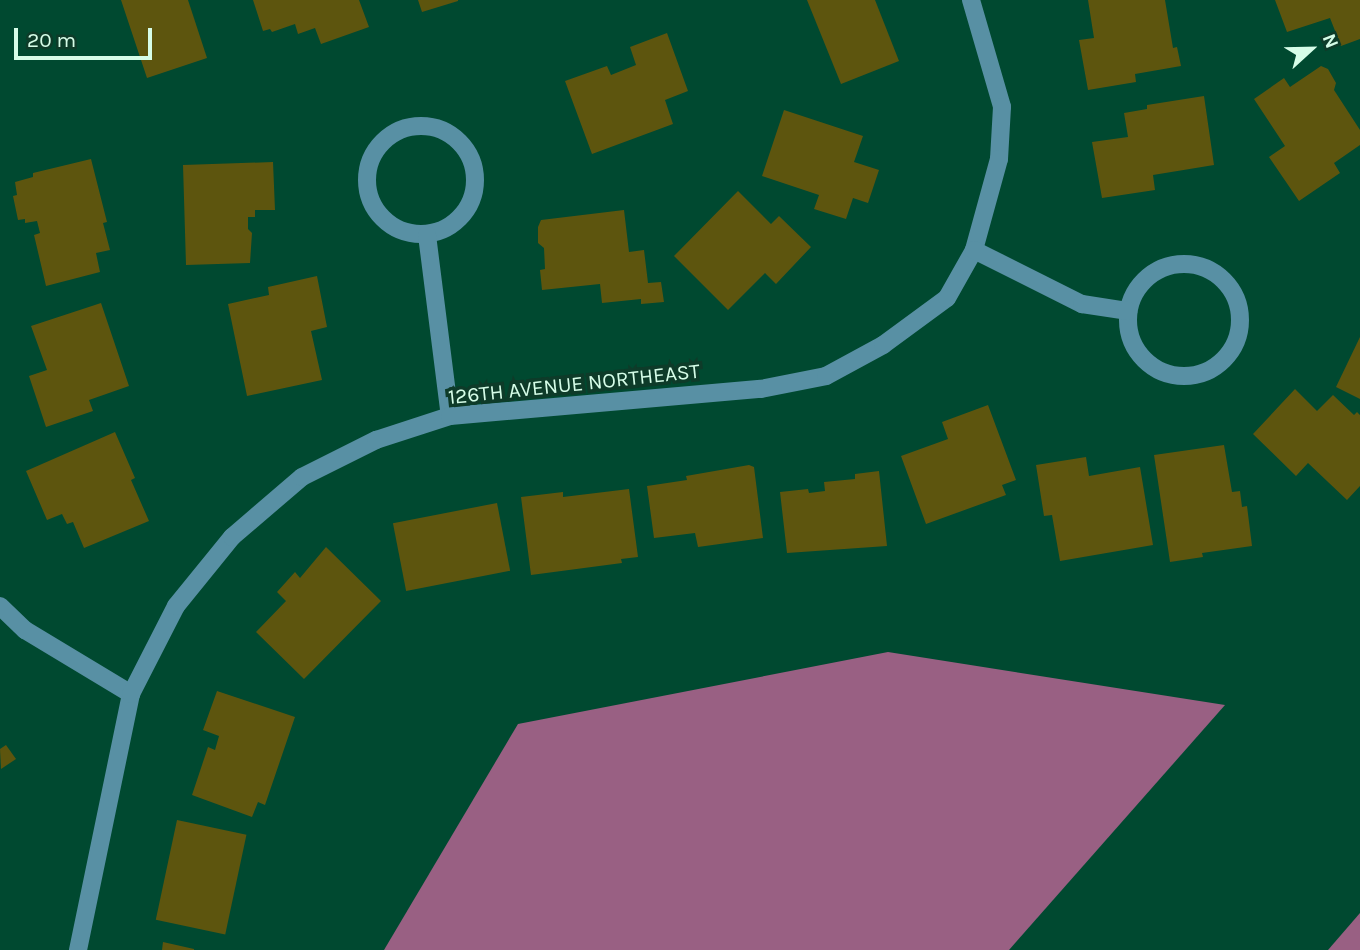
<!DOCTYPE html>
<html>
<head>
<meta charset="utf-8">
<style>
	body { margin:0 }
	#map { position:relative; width:1360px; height:950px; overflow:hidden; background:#004930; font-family:Karla,sans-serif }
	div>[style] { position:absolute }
	.forest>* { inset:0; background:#996083 }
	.building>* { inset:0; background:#5d550e; transform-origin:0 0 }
	.minor>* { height:18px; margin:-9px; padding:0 9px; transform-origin:9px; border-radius:9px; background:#5890a4 }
	.minor>.ring { margin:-9px; padding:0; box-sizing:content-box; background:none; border:18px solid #5890a4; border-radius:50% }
	span { translate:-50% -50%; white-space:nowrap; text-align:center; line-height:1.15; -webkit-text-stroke:7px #0e3b29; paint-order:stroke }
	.street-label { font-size:21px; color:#d6fde8 }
	.north { position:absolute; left:1276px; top:14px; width:70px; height:70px; -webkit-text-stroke:5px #0e3b29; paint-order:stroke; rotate:68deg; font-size:19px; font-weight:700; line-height:28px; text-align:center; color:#d6fde8 }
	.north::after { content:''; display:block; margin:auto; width:24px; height:32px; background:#d6fde8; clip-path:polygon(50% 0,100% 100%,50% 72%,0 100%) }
	.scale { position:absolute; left:14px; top:28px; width:138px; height:32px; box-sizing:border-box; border:4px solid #d6fde8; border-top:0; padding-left:9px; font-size:21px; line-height:24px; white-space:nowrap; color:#d6fde8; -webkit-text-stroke:5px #0e3b29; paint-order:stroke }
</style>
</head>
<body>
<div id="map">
	<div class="forest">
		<div style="clip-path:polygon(888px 652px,1225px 705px,1009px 950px,384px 950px,518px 724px)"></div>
		<div style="clip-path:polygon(1360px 913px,1360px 950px,1328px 950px)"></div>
	</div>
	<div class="building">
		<div style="clip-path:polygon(121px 0,188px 0,207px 58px,147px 78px)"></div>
		<div style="clip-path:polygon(253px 0,359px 0,369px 27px,321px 44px,315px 28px,298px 34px,295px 24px,272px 32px,270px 29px,263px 31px)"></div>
		<div style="clip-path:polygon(418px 0,458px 0,458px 1px,422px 12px)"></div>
		<div style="clip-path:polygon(807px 0,875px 0,899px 61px,841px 84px)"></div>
		<div style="clip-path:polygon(1088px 0,1165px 0,1173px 48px,1177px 47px,1181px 66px,1135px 74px,1136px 82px,1088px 90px,1079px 40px,1094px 38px)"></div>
		<div style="clip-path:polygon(1275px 0,1360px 0,1360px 39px,1341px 46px,1330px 18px,1287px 32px)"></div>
		<div style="clip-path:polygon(667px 33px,688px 91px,665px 100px,673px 124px,592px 154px,565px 81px,607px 66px,611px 75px,636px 65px,630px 47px)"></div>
		<div style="clip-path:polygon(1321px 66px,1328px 69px,1336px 83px,1334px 90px,1360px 130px,1360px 145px,1334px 163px,1340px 173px,1299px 201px,1269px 157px,1285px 146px,1254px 99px,1284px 78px,1290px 87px)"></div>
		<div style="clip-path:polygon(1204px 96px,1214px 165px,1153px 175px,1155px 190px,1102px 198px,1092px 142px,1128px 137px,1124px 113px,1147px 109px,1147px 105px)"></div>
		<div style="clip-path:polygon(784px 110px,863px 136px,854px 162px,879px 170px,868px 203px,853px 198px,846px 219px,814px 209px,819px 195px,762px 176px)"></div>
		<div style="clip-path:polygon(91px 159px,107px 222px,103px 223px,110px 250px,96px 253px,100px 272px,46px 286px,34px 235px,40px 233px,37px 221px,25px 223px,25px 219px,18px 220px,13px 196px,17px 195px,15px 182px,33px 177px,33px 173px)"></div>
		<div style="clip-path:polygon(273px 162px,275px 210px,255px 210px,255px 217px,248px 217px,248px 229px,252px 233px,250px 263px,186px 265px,183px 165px)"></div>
		<div style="clip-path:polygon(738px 191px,771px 224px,779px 216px,811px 247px,776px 284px,765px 273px,728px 310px,674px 256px)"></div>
		<div style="clip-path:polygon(624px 210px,629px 252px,644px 250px,648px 283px,661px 282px,664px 302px,641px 304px,641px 299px,602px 303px,600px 284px,542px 290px,540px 270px,545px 269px,544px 248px,538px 243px,538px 227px,541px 220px)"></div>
		<div style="clip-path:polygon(317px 276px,327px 327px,311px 331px,322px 380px,247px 396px,228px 304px,269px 295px,268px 287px)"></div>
		<div style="clip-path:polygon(101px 303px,129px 386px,89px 400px,93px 411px,46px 427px,29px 376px,47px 370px,31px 326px)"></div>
		<div style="clip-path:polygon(1360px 337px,1360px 399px,1336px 387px)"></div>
		<div style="clip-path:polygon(1295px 389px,1317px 411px,1333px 395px,1354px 415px,1357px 412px,1360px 415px,1360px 486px,1347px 500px,1308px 463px,1296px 476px,1253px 434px)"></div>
		<div style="clip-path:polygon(988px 405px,1016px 480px,1002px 485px,1006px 495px,926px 524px,901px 456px,948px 439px,942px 422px)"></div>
		<div style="clip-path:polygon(115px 432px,135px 478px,131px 480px,149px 521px,84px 548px,73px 522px,67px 524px,62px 514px,47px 520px,26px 471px)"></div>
		<div style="clip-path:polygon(1224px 445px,1232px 492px,1240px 491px,1242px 507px,1247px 506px,1252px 546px,1202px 553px,1203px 557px,1170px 562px,1154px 455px)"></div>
		<div style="clip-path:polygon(1086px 457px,1089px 476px,1140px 467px,1153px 545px,1060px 561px,1052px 515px,1044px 516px,1036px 465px)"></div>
		<div style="clip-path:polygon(749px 465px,754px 467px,763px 538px,698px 547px,695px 533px,654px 538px,647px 486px,687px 480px,686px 476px)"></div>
		<div style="clip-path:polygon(879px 471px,887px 546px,787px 553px,780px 492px,808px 489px,809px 493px,825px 491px,824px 482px,855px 479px,855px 474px)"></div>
		<div style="clip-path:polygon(629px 489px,638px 557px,621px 559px,622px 563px,531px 575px,521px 497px,563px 492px,563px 497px)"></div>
		<div style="left:497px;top:503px;width:69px;height:106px;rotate:79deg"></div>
		<div style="clip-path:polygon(326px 547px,381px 601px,304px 679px,256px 632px,286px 601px,277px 592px,295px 572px,300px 578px)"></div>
		<div style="clip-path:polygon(217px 691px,295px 717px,265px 805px,258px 802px,252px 817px,192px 795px,208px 747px,215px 750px,219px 736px,203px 730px)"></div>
		<div style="clip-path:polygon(6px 745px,16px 759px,1px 769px,0 749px)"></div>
		<div style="left:177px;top:820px;width:71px;height:102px;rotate:12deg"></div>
		<div style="clip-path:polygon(163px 942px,194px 949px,194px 950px,162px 950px)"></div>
	</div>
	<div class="minor">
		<div style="left:971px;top:0;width:111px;rotate:73.8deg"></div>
		<div style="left:1002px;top:107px;width:52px;rotate:93.3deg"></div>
		<div style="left:999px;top:159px;width:94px;rotate:105.4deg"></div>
		<div class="ring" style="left:367px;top:126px;width:90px;height:90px"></div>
		<div style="left:427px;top:235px;width:182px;rotate:82.8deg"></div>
		<div class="ring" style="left:1128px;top:264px;width:94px;height:94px"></div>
		<div style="left:0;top:606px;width:35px;rotate:44deg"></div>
		<div style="left:25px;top:630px;width:124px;rotate:31.1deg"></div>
		<div style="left:78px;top:950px;width:261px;rotate:-78.3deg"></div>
		<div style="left:131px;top:694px;width:99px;rotate:-62.9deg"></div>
		<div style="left:176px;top:606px;width:89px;rotate:-50.9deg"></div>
		<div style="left:232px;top:537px;width:92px;rotate:-40.6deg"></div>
		<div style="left:302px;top:477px;width:83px;rotate:-26.6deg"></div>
		<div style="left:376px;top:440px;width:78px;rotate:-18deg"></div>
		<div style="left:450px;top:416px;width:312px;rotate:-5deg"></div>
		<div style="left:761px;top:389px;width:66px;rotate:-11.3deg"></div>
		<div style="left:826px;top:376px;width:65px;rotate:-28.5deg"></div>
		<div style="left:883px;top:345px;width:79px;rotate:-36.3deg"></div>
		<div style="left:947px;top:298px;width:55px;rotate:-60.6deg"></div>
		<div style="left:974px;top:250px;width:121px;rotate:26.6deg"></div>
		<div style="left:1082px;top:304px;width:47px;rotate:8.7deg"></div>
	</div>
	<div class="street-label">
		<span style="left:574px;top:384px;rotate:-6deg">126TH AVENUE NORTHEAST</span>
	</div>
	<div class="north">N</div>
	<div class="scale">20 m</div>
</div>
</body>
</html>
